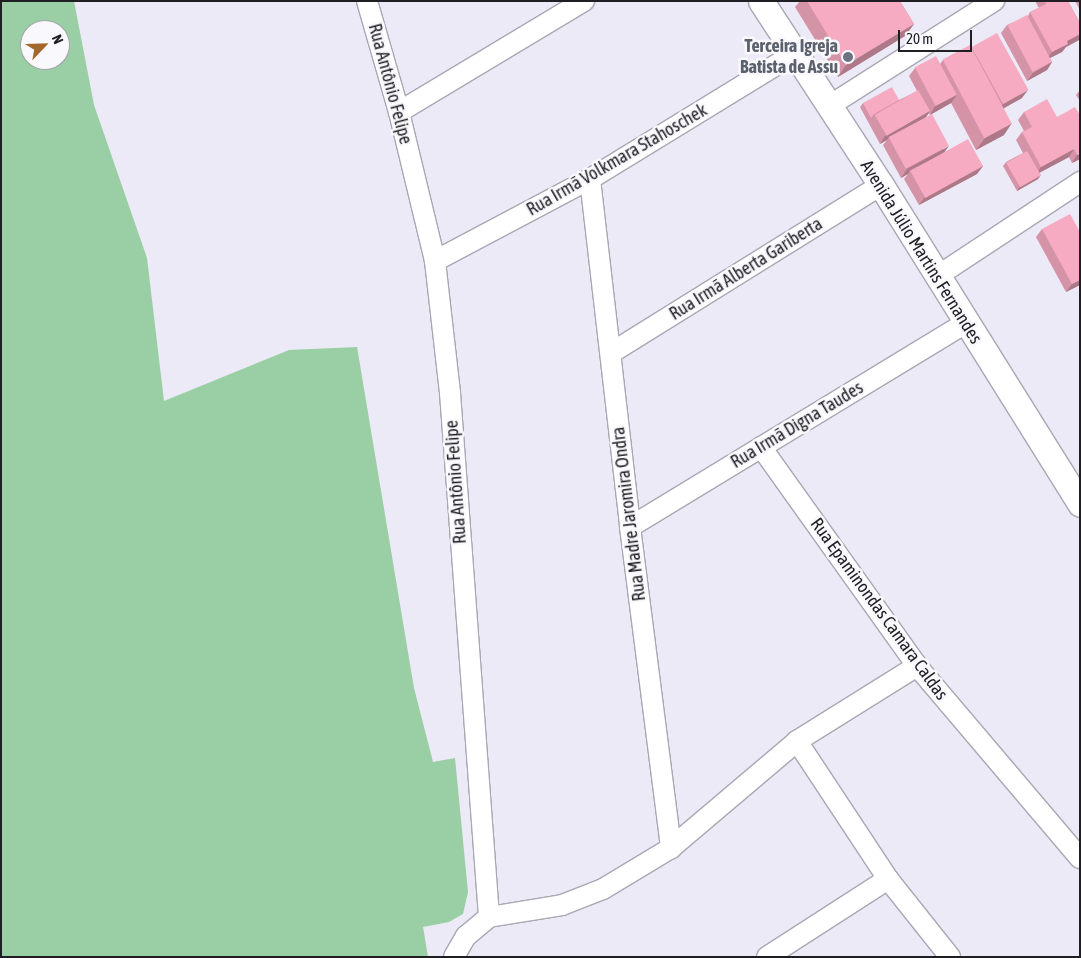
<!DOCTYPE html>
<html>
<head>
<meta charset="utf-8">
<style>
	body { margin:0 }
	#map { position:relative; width:1081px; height:958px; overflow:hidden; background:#ebeaf6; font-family:"Asap Condensed",sans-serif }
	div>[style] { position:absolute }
	.green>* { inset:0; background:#9acea4 }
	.roads { filter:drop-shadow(1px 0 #a8a7b3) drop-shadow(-1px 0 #a8a7b3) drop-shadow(0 1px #a8a7b3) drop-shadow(0 -1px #a8a7b3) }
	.minor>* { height:20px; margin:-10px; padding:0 10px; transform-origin:10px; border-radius:10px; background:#fff }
	.tertiary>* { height:25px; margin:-12.5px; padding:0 12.5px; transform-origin:12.5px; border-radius:12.5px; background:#fff }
	.wall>* { inset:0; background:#d493a7 }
	.shaded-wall>* { inset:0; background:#ad7888 }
	.building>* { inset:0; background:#f7abc2; transform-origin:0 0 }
	.dots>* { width:14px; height:14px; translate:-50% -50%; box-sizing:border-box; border:2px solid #f9f9fd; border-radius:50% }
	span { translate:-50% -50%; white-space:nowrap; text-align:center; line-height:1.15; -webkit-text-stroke:5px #f9f9fd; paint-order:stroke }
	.worship-label { font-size:18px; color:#5b616d; font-weight:700 }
	.right { translate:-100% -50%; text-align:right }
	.street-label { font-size:18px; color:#1f1f23 }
	.frame { position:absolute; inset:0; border:2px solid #1f1f23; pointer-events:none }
	.north { position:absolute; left:20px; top:20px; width:50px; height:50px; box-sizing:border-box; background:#f9f9fd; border:1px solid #a2a2a6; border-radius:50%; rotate:66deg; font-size:14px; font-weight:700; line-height:20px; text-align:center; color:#1f1f23 }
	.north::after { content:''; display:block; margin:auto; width:18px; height:22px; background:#a5662c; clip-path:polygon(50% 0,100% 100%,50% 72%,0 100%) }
	.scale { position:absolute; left:898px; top:30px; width:74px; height:22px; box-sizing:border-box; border:2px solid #1f1f23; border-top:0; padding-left:6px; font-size:15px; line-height:18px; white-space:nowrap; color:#1f1f23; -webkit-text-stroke:4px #f9f9fd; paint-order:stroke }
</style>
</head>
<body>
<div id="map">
	<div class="green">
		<div style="clip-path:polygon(evenodd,1px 1px,74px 1px,94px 105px,147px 258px,164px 401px,289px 350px,357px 347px,414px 688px,433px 762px,455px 758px,468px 892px,463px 914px,449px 922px,423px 927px,428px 957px,1px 957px,1px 1px,30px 30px,60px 30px,60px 60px,30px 60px,30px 30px)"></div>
	</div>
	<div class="roads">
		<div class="minor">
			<div style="left:367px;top:1px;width:116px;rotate:73.9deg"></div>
			<div style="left:399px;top:112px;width:153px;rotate:76.4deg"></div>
			<div style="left:435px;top:261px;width:133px;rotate:83.5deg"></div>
			<div style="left:450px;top:393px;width:525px;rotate:85.74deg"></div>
			<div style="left:489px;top:917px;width:30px;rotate:140deg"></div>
			<div style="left:466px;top:936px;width:24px;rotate:120deg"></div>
			<div style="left:829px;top:106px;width:196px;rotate:-32.5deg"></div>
			<div style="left:399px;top:112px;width:216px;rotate:-31deg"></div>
			<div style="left:590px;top:179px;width:350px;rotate:83.4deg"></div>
			<div style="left:630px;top:527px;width:324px;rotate:82.7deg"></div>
			<div style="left:435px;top:261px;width:175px;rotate:-27.9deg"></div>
			<div style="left:590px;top:179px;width:241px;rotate:-31.5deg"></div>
			<div style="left:936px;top:277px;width:173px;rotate:-33.4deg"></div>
			<div style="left:611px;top:353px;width:318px;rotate:-31.9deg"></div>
			<div style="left:761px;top:447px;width:269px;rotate:54.5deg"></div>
			<div style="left:917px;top:666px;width:252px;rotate:49.7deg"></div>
			<div style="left:630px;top:527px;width:392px;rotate:-31.3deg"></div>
			<div style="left:797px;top:741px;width:165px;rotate:56.6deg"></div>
			<div style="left:888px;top:879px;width:100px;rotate:51.5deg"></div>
			<div style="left:489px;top:917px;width:74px;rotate:-9.3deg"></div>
			<div style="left:562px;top:905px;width:44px;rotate:-21.3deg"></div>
			<div style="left:603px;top:889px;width:79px;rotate:-31.1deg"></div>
			<div style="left:671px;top:848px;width:165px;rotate:-40.3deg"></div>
			<div style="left:797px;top:741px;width:142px;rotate:-32deg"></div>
			<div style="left:767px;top:957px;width:144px;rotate:-32.8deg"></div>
		</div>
		<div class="tertiary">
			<div style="left:761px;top:1px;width:220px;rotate:56.9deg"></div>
			<div style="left:881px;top:185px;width:376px;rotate:58deg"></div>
		</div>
	</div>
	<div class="wall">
		<div style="clip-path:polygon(800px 1px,900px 1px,914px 24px,905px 36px,838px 77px,795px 7px)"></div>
		<div style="clip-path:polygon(1035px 1px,1068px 1px,1080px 23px,1080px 38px,1079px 40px,1066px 47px,1062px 52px,1050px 58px,1052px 62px,1047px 70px,1027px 81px,1001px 33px,1007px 25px,1028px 16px,1030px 12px,1039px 8px)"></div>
		<div style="clip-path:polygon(1075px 1px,1080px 1px,1080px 10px)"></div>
		<div style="clip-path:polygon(971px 47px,1022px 98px,1004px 108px,1004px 135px,976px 150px,951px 103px,930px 115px,929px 113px,926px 117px,945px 152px,983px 166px,977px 174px,919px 205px,904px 179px,908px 174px,901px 178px,883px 145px,887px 140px,880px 144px,860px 107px,863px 103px,899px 100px,917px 91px,909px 76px,915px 68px,940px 64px,943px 60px)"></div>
		<div style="clip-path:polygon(1080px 90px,1080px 101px,1076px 95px)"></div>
		<div style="clip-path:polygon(1024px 112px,1057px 117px,1079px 114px,1080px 113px,1080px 159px,1072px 163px,1069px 157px,1039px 173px,1038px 179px,1017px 191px,1003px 166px,1006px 162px,1023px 153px,1016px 140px,1022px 132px,1024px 131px,1018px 120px)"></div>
		<div style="clip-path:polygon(1042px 229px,1080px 232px,1080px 285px,1066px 292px,1036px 237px)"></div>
	</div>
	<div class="shaded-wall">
		<div style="clip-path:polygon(914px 24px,905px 36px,838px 77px,846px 65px)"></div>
		<div style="clip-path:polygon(1080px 34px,1080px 38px,1079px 40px,1066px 47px,1062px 52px,1046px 60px,1052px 52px,1067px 41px)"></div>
		<div style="clip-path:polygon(1052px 62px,1047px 70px,1027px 81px,1033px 73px)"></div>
		<div style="clip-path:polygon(1028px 90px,1022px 98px,997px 112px,1003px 104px)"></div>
		<div style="clip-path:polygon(957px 95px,951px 103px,930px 115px,935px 106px)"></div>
		<div style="clip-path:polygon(930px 111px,924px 120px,889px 137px,887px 140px,880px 144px,885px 136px)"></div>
		<div style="clip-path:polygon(1012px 123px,1004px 135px,976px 150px,985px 138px)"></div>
		<div style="clip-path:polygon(949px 146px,943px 154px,910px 170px,908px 174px,901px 178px,907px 169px)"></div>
		<div style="clip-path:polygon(1074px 149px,1069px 157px,1035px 175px,1041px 167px)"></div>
		<div style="clip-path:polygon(1080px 154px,1080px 159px,1072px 163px,1077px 155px)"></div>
		<div style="clip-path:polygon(983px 166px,977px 174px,919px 205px,925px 197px)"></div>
		<div style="clip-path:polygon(1041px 175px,1038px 179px,1017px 191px,1020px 186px)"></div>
		<div style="clip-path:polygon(1080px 280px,1080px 285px,1066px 292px,1072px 284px)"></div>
	</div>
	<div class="building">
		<div style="clip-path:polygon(807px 1px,900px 1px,914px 24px,846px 65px)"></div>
		<div style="clip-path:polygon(1045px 1px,1068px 1px,1080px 23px,1080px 34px,1067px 41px,1068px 44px,1052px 52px,1030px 12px,1046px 4px)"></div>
		<div style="left:1027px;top:15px;width:53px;height:22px;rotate:62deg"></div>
		<div style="left:997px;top:33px;width:65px;height:29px;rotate:61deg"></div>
		<div style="left:970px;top:45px;width:89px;height:31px;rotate:62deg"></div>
		<div style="left:936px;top:56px;width:44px;height:24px;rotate:62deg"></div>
		<div style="clip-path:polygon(892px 87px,899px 100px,874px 114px,871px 118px,863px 103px)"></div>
		<div style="left:918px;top:90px;width:24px;height:50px;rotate:60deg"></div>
		<div style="clip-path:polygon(1047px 99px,1057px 117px,1075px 107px,1080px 115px,1080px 154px,1077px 155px,1074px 149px,1041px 167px,1022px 132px,1032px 127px,1024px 112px)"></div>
		<div style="left:932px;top:114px;width:36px;height:49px;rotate:62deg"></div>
		<div style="left:968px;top:139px;width:31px;height:66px;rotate:61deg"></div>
		<div style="left:1027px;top:151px;width:28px;height:24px;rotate:60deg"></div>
		<div style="clip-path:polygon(1070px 214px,1080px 232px,1080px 280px,1072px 284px,1042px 229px)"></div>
	</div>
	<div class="dots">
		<div style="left:848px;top:57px;background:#6b7280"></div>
	</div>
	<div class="worship-label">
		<span class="right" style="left:838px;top:57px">Terceira Igreja<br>Batista de Assu</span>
	</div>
	<div class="street-label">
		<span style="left:390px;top:84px;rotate:75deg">Rua Antônio Felipe</span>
		<span style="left:617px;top:160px;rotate:-30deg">Rua Irmã Volkmara Stahoschek</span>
		<span style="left:921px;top:252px;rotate:58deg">Avenida Júlio Martins Fernandes</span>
		<span style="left:746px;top:269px;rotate:-32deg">Rua Irmã Alberta Gariberta</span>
		<span style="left:797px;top:425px;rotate:-31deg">Rua Irmã Digna Taudes</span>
		<span style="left:456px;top:482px;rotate:-94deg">Rua Antônio Felipe</span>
		<span style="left:629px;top:514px;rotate:-97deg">Rua Madre Jaromira Ondra</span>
		<span style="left:879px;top:609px;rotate:54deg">Rua Epaminondas Camara Caldas</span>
	</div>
	<div class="frame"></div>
	<div class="north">N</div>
	<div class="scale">20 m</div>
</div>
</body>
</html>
